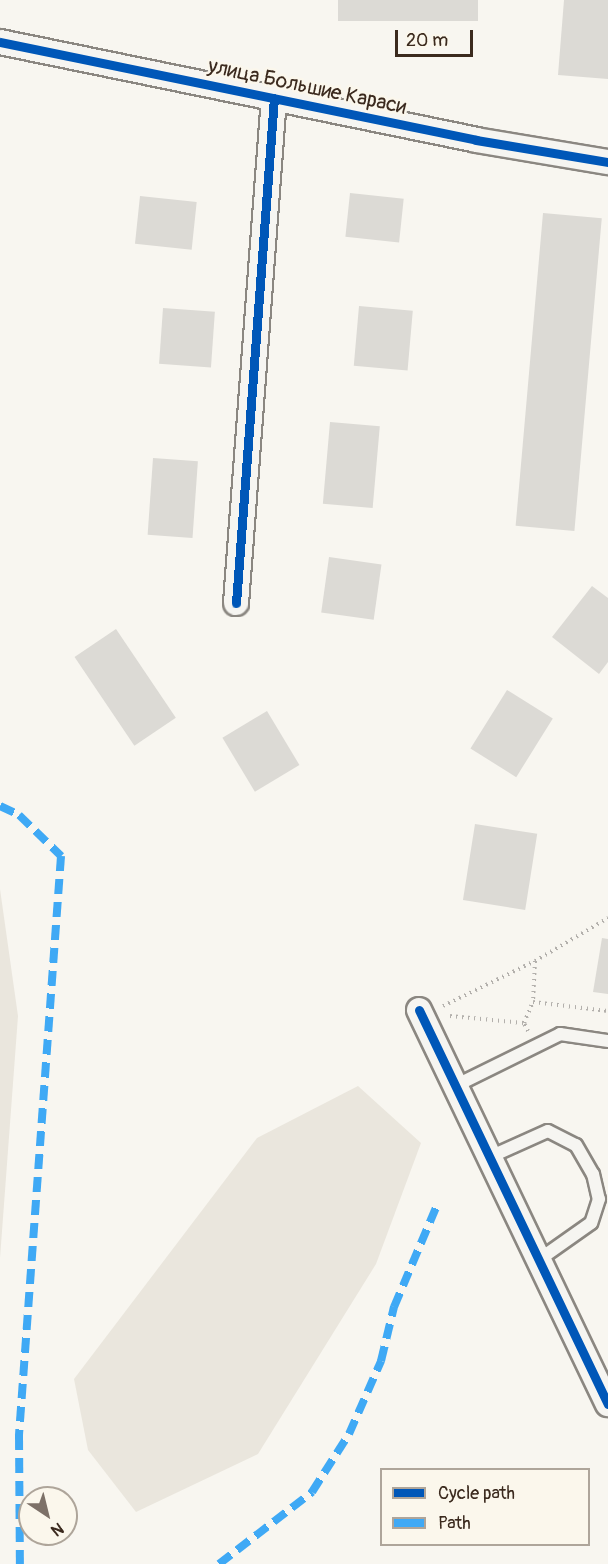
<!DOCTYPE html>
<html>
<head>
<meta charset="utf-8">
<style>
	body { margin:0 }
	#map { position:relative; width:608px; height:1564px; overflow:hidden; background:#f8f6f0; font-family:Pangolin,sans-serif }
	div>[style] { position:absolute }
	.green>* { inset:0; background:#eae6dd }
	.building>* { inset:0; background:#dcdad5; transform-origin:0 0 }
	.path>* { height:4px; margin-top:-2px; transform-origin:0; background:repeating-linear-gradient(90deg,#b3b0ac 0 1.5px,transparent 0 6px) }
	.roads { filter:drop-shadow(2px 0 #8b8781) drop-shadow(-2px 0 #8b8781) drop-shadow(0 2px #8b8781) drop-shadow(0 -2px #8b8781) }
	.lane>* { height:12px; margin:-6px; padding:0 6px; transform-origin:6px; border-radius:6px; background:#f6f5f1 }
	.street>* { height:24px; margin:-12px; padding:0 12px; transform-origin:12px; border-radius:12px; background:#f6f5f1 }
	.quiet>* { height:8px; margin-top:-4px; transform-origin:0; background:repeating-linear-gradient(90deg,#3fa9f5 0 15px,transparent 0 23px) }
	.cycleway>* { height:9px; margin:-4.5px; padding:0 4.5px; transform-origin:4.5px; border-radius:4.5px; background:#0057b8 }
	span { translate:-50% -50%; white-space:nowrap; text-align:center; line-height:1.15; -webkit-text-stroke:5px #fbf7ec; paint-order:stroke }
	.street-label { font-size:21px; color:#3b2a1e }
	.legend { position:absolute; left:380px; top:1468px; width:210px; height:78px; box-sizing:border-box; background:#fbf7ec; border:2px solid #aea59a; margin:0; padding:8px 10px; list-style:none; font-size:18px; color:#3b2a1e }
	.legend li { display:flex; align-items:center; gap:12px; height:30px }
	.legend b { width:30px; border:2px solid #aea59a }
	.north { position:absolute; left:18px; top:1486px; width:60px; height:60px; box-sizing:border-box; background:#fbf7ec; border:2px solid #aea59a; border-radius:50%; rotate:145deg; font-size:16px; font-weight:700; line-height:24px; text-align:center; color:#3b2a1e }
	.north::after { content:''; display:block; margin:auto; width:21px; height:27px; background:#7d7168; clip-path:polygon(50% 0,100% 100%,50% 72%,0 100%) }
	.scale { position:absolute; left:395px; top:30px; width:78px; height:27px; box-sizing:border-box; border:3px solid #3b2a1e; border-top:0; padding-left:8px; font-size:18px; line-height:21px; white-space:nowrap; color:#3b2a1e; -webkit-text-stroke:4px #fbf7ec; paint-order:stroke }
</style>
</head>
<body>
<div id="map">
	<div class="green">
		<div style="clip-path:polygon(0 889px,18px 1016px,0 1258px)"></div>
		<div style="clip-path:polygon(358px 1086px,421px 1143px,376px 1264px,258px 1454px,136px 1512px,88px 1450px,74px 1379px,257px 1138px)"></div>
	</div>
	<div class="building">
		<div style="left:338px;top:0;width:140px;height:21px"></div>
		<div style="clip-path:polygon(564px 0,608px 0,608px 79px,558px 75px)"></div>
		<div style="left:350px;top:193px;width:54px;height:44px;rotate:6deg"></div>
		<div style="left:140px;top:196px;width:57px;height:48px;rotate:6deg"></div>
		<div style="left:543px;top:213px;width:59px;height:314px;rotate:5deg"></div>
		<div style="left:359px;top:306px;width:54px;height:60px;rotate:5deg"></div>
		<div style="left:163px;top:308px;width:52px;height:56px;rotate:4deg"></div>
		<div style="left:330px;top:422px;width:50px;height:82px;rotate:5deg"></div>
		<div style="left:153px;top:458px;width:45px;height:77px;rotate:4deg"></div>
		<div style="left:329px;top:557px;width:53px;height:56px;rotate:8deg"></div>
		<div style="clip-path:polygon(592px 586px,608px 598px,608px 662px,599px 674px,552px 637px)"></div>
		<div style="left:116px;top:629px;width:107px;height:50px;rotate:56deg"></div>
		<div style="left:507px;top:690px;width:54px;height:69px;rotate:32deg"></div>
		<div style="left:267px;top:711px;width:63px;height:52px;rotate:59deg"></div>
		<div style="left:475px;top:824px;width:63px;height:77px;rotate:9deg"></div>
		<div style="clip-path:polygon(602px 938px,608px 939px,608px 994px,593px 992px)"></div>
	</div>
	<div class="path">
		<div style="left:535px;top:961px;width:85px;rotate:-30.5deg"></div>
		<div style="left:443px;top:1006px;width:102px;rotate:-26.1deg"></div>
		<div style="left:535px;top:961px;width:41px;rotate:92.8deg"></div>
		<div style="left:450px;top:1016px;width:74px;rotate:5.4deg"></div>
		<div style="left:528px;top:1031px;width:9px;rotate:-117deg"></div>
		<div style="left:524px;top:1023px;width:23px;rotate:-67deg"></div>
		<div style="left:533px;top:1002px;width:76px;rotate:6.8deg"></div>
	</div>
	<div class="roads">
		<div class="lane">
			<div style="left:457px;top:1085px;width:115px;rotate:-26.3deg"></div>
			<div style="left:560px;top:1034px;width:49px;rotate:8.3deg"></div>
			<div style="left:492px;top:1156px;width:61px;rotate:-24.1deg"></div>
			<div style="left:548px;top:1131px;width:31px;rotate:27deg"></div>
			<div style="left:576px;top:1145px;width:34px;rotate:60deg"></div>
			<div style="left:593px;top:1174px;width:26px;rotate:77deg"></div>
			<div style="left:599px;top:1199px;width:25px;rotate:108deg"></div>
			<div style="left:591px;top:1223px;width:62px;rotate:144.8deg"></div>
		</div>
		<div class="street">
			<div style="left:0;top:42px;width:486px;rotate:11.6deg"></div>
			<div style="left:476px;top:140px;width:134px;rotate:9.5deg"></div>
			<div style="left:236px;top:603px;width:506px;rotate:-85.7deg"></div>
			<div style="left:419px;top:1010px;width:437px;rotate:64.4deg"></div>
		</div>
	</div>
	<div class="quiet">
		<div style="left:0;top:806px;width:21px;rotate:25deg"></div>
		<div style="left:19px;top:815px;width:59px;rotate:44.3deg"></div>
		<div style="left:61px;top:856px;width:581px;rotate:94.15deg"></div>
		<div style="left:19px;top:1435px;width:129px;rotate:89.6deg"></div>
		<div style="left:219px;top:1564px;width:118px;rotate:-37.7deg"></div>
		<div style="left:312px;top:1492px;width:69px;rotate:-57.5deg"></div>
		<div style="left:349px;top:1434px;width:80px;rotate:-66.3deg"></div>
		<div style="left:381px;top:1361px;width:56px;rotate:-76.5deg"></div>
		<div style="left:394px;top:1307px;width:111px;rotate:-67.1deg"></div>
	</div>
	<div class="cycleway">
		<div style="left:0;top:42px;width:486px;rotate:11.6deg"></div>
		<div style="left:476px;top:140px;width:134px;rotate:9.5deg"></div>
		<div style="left:236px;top:603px;width:506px;rotate:-85.7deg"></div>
		<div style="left:419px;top:1010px;width:437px;rotate:64.4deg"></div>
	</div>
	<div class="street-label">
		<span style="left:307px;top:87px;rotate:12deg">улица Большие Караси</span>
	</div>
	<ul class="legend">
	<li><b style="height:8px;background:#0057b8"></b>Cycle path</li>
	<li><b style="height:8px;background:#3fa9f5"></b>Path</li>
	</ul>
	<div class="north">N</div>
	<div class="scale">20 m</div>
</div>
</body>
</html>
